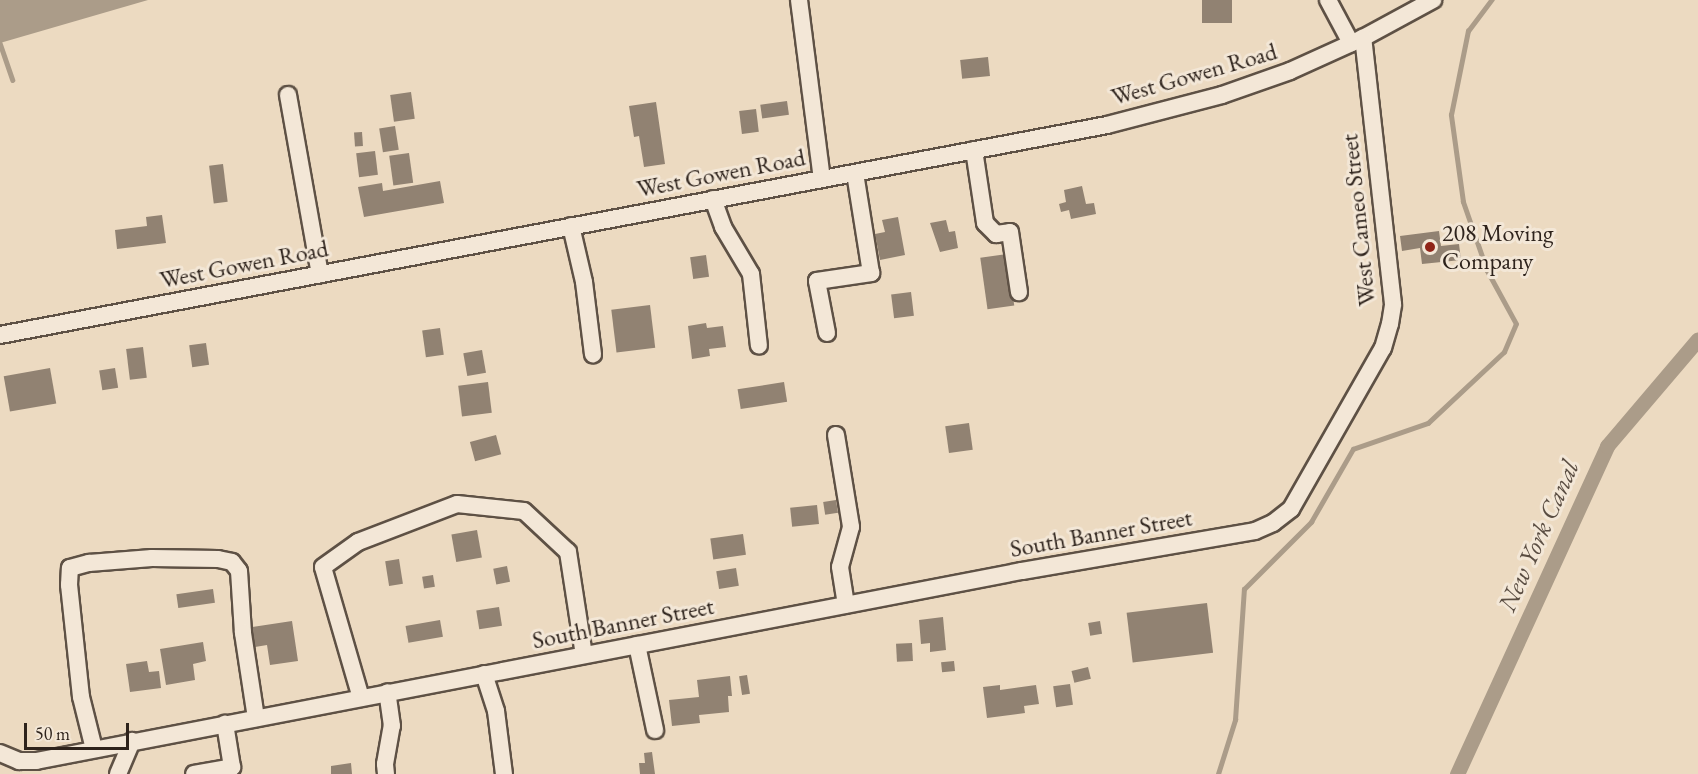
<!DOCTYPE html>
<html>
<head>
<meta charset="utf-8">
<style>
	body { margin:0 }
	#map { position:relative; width:1698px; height:774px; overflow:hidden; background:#ecdac1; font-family:"EB Garamond",serif }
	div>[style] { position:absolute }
	.water>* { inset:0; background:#ab9c89 }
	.stream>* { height:4.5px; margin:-2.25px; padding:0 2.25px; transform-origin:2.25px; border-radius:2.25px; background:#ab9c89 }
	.canal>* { height:15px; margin:-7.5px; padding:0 7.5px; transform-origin:7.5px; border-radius:7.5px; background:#ab9c89 }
	.building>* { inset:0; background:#918272; transform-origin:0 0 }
	.roads { filter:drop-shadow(2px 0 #5e5145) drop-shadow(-2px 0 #5e5145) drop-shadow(0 2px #5e5145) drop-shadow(0 -2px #5e5145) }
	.minor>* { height:16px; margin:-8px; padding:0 8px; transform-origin:8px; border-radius:8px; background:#f3e7d7 }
	.dots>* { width:16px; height:16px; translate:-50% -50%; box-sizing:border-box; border:3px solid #f3e7d7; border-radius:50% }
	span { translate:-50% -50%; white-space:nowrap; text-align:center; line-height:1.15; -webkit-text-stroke:6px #f3e7d7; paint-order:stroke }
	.street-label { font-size:24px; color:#2e231c }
	.poi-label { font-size:24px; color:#2e231c }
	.left { translate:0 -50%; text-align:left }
	.water-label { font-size:26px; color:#5a4d42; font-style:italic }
	.scale { position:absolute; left:24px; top:723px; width:105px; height:27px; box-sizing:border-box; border:3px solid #2e231c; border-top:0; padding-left:8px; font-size:18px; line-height:21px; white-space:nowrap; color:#2e231c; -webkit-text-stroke:4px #f3e7d7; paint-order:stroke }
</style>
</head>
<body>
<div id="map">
	<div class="water">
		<div style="clip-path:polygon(0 0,148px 0,0 43px)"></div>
	</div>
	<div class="stream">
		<div style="left:0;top:43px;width:39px;rotate:71deg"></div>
		<div style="left:1218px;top:774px;width:57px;rotate:-72.5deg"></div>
		<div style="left:1235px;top:720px;width:131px;rotate:-86.1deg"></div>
		<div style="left:1244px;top:589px;width:95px;rotate:-45deg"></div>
		<div style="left:1311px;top:522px;width:84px;rotate:-60.1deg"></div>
		<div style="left:1353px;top:449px;width:79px;rotate:-19.1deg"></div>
		<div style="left:1428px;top:423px;width:104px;rotate:-43.1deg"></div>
		<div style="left:1504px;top:352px;width:30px;rotate:-67deg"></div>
		<div style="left:1516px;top:324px;width:60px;rotate:-118.7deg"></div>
		<div style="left:1487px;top:271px;width:73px;rotate:-109.2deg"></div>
		<div style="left:1463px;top:202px;width:88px;rotate:-97.9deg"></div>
		<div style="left:1451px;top:115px;width:86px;rotate:-78.6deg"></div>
		<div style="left:1468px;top:31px;width:39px;rotate:-53deg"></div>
	</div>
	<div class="canal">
		<div style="left:1457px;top:774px;width:361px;rotate:-65.4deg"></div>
		<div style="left:1607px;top:446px;width:140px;rotate:-49.6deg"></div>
	</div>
	<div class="building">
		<div style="left:1202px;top:0;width:30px;height:23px"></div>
		<div style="left:988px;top:57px;width:19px;height:28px;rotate:84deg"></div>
		<div style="left:411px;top:92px;width:27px;height:21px;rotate:82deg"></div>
		<div style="left:787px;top:101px;width:14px;height:27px;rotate:82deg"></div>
		<div style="clip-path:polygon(656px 102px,665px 164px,644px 167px,639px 136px,634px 137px,629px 106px)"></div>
		<div style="left:756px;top:109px;width:23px;height:17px;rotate:83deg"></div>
		<div style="left:395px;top:126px;width:24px;height:16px;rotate:81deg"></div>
		<div style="left:362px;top:132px;width:14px;height:8px;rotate:86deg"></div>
		<div style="left:375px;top:151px;width:24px;height:19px;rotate:83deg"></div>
		<div style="left:409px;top:153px;width:30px;height:20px;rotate:82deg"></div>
		<div style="left:223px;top:164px;width:38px;height:14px;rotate:83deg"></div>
		<div style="clip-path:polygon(440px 181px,444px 203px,364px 217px,358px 187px,382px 183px,383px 191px)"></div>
		<div style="clip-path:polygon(1082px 186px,1086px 204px,1094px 203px,1096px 214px,1071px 219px,1069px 210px,1061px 212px,1059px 204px,1066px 202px,1064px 190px)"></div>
		<div style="clip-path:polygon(162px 215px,166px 243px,117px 249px,115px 230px,147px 226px,146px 217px)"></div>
		<div style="clip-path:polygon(898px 217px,905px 255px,880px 260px,875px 234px,885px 232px,882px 220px)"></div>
		<div style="clip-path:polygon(946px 220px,949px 232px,955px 231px,958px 248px,940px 252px,930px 223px)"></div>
		<div style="clip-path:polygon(1439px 231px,1441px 246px,1459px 244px,1461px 260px,1422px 264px,1420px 248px,1402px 251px,1400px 236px)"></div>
		<div style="left:1007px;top:254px;width:52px;height:27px;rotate:82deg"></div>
		<div style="left:706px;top:255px;width:22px;height:16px;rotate:82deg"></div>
		<div style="left:911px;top:292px;width:24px;height:20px;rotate:83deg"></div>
		<div style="left:650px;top:305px;width:43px;height:39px;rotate:83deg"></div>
		<div style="clip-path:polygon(706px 323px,707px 328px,723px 326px,726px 347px,709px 349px,710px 356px,692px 359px,688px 326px)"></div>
		<div style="left:440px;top:328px;width:27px;height:18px;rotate:82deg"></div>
		<div style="left:206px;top:343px;width:22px;height:17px;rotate:82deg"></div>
		<div style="left:143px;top:347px;width:31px;height:17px;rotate:83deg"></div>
		<div style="left:482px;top:350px;width:23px;height:19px;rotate:80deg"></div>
		<div style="left:50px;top:368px;width:36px;height:47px;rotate:80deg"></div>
		<div style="left:115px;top:368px;width:20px;height:16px;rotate:81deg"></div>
		<div style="left:488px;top:382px;width:31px;height:30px;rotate:83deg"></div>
		<div style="left:784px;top:382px;width:20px;height:47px;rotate:81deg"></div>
		<div style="left:969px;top:423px;width:27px;height:24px;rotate:82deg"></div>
		<div style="left:496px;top:435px;width:20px;height:27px;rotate:75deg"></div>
		<div style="left:836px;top:500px;width:13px;height:13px;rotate:81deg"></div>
		<div style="left:817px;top:505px;width:19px;height:27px;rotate:84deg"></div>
		<div style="left:477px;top:530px;width:28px;height:26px;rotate:80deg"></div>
		<div style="left:743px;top:534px;width:21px;height:33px;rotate:82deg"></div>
		<div style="left:399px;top:559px;width:25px;height:14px;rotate:81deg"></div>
		<div style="left:507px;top:566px;width:16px;height:14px;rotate:79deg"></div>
		<div style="left:736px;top:568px;width:18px;height:20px;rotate:81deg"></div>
		<div style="left:433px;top:575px;width:12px;height:11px;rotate:81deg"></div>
		<div style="left:213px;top:589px;width:14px;height:37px;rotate:82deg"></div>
		<div style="left:1207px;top:603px;width:50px;height:81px;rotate:83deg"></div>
		<div style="left:499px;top:607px;width:19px;height:23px;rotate:81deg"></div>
		<div style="clip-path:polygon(943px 617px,946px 650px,930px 652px,930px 643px,921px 644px,919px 620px)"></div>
		<div style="left:440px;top:620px;width:17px;height:35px;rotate:80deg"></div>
		<div style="clip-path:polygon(292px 621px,298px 661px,270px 665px,267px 645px,255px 647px,252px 627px)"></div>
		<div style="left:1100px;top:621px;width:13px;height:12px;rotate:81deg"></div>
		<div style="clip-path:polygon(203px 642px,206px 661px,193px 664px,195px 680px,166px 685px,160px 649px)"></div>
		<div style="left:912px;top:643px;width:18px;height:16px;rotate:87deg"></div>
		<div style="clip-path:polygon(147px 661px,149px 672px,159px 671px,161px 688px,130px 692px,126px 664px)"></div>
		<div style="left:954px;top:661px;width:10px;height:13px;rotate:84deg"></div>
		<div style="left:1088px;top:667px;width:12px;height:17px;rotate:76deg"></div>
		<div style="left:747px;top:675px;width:19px;height:8px;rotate:81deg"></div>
		<div style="clip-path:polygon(730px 676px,732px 696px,728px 696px,729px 712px,699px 715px,700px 723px,672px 726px,669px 700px,699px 697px,697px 680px)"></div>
		<div style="left:1070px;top:684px;width:21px;height:17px;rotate:82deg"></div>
		<div style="clip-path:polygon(1000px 685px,1000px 690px,1036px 685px,1039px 704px,1024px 706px,1025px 713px,987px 718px,983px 687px)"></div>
		<div style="clip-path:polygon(652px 752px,655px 774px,640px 774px,639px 763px,645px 763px,644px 753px)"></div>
		<div style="clip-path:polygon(351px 763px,352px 774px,331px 774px,331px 766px)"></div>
	</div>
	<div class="roads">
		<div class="minor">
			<div style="left:799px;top:0;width:180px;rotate:82.7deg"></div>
			<div style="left:1328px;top:0;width:49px;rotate:61.9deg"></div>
			<div style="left:288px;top:95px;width:182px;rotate:79.9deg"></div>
			<div style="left:974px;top:150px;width:74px;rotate:81.4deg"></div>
			<div style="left:985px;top:223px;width:16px;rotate:45deg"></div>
			<div style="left:996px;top:234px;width:14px;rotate:-8deg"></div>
			<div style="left:1010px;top:232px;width:61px;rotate:81.5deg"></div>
			<div style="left:713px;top:199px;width:30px;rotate:70deg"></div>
			<div style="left:723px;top:227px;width:55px;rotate:59.2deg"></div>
			<div style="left:751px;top:274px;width:72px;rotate:83.7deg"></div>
			<div style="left:571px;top:226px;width:57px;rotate:76.9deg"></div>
			<div style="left:584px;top:282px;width:73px;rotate:82.9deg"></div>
			<div style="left:827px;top:333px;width:53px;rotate:-100.9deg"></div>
			<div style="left:817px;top:281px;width:55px;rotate:-8.4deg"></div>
			<div style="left:871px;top:273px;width:101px;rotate:-99.1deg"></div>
			<div style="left:0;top:335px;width:1127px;rotate:-10.74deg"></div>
			<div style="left:1107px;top:125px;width:119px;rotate:-14.6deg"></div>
			<div style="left:1222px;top:95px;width:72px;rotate:-19.4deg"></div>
			<div style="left:1290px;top:71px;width:80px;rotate:-24.3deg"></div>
			<div style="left:1363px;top:38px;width:80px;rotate:-28.5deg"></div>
			<div style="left:836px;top:435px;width:93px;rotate:80.7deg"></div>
			<div style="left:851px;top:527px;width:41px;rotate:105.4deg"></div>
			<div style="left:840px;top:567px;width:38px;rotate:81deg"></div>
			<div style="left:637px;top:645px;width:87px;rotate:78deg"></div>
			<div style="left:484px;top:674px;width:39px;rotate:72deg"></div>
			<div style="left:496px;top:711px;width:64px;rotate:82.8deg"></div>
			<div style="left:361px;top:698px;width:136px;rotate:-106.2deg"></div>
			<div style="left:323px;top:567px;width:43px;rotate:-35.5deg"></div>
			<div style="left:358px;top:542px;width:106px;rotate:-21deg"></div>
			<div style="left:457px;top:504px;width:67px;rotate:6deg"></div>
			<div style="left:524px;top:511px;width:60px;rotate:43deg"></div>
			<div style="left:568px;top:552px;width:104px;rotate:81.2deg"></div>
			<div style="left:94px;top:749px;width:54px;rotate:-104deg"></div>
			<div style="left:81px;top:697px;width:113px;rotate:-96.1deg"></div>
			<div style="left:69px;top:585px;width:17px;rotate:-87deg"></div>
			<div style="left:70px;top:568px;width:20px;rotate:-15deg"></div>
			<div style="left:89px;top:563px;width:63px;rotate:-4.5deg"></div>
			<div style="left:152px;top:558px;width:66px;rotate:0.9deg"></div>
			<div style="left:218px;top:559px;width:14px;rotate:12deg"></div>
			<div style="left:232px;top:562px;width:11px;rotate:52deg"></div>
			<div style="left:239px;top:571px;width:62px;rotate:86.3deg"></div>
			<div style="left:243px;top:633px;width:86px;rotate:81.3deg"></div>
			<div style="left:0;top:753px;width:21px;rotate:23deg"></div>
			<div style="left:19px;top:761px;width:17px"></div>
			<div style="left:36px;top:761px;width:1004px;rotate:-10.91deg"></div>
			<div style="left:1022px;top:571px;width:236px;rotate:-9.7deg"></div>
			<div style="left:1255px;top:531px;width:20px;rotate:-24deg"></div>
			<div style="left:1273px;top:523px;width:23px;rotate:-38deg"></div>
			<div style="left:1291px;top:509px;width:185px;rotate:-60.3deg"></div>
			<div style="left:1383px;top:348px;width:25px;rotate:-74deg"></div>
			<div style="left:1390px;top:324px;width:20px;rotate:-81deg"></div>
			<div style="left:1393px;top:304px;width:268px;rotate:-96.4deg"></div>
			<div style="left:118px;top:774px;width:36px;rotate:-67deg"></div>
			<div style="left:194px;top:774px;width:39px;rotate:-10deg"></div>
			<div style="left:232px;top:767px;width:44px;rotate:-99.2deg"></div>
			<div style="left:386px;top:774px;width:10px;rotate:-96deg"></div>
			<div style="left:385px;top:764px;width:39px;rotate:-80deg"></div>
			<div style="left:392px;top:726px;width:34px;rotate:-98deg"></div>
		</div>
	</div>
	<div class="dots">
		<div style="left:1430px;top:247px;background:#8f2418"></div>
	</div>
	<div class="street-label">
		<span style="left:1194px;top:74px;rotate:-16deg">West Gowen Road</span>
		<span style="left:721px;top:173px;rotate:-11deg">West Gowen Road</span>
		<span style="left:1358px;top:220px;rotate:-96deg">West Cameo Street</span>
		<span style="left:244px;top:264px;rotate:-11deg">West Gowen Road</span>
		<span style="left:1101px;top:533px;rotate:-10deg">South Banner Street</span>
		<span style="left:623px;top:623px;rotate:-11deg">South Banner Street</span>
	</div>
	<div class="poi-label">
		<span class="left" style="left:1442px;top:247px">208 Moving<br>Company</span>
	</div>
	<div class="water-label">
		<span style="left:1539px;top:536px;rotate:-66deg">New York Canal</span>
	</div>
	<div class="scale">50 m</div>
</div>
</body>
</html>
